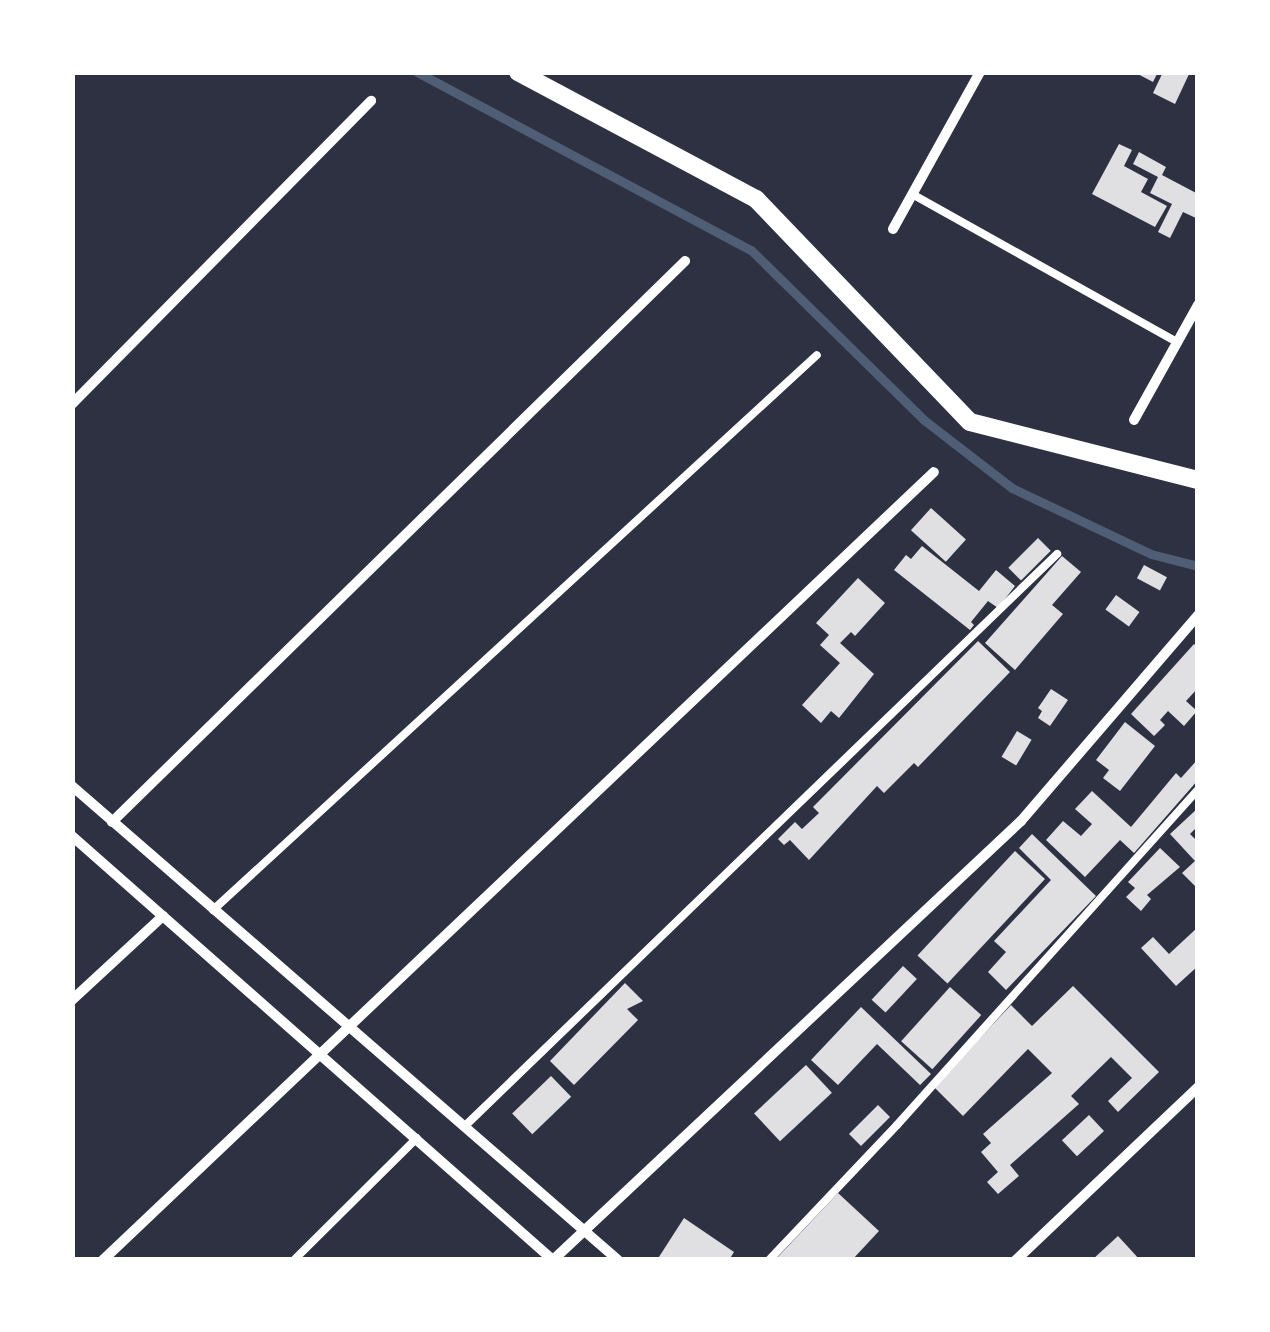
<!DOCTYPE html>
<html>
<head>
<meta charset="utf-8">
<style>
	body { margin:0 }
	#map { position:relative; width:1270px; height:1332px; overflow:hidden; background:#2d3142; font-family:"Playfair Display",serif }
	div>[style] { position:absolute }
	.stream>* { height:9px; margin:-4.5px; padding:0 4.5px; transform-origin:4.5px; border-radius:4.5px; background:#4f5d75 }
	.building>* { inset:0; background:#e0e0e3; transform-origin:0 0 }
	.service>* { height:8px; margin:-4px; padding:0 4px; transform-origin:4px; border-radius:4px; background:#fff }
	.minor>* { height:10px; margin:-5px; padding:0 5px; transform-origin:5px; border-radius:5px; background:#fff }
	.tertiary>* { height:18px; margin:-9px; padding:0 9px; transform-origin:9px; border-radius:9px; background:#fff }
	span { translate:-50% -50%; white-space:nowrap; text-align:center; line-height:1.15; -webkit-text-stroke:8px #fff; paint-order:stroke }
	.frame { position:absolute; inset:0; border:75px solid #fff; pointer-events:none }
</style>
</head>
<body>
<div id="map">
	<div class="stream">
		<div style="left:417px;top:72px;width:378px;rotate:28.1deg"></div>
		<div style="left:751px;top:250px;width:243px;rotate:44.5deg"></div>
		<div style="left:924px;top:420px;width:111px;rotate:37.7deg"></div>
		<div style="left:1012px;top:488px;width:154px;rotate:25.4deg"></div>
		<div style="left:1151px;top:554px;width:49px;rotate:14.3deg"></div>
	</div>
	<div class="building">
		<div style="clip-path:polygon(1134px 72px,1158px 72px,1153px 82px)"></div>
		<div style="clip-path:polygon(1163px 72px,1190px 72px,1175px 104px,1153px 93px)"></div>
		<div style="clip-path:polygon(1119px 144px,1132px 150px,1124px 166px,1148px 179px,1141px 192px,1167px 206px,1155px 227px,1092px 194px)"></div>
		<div style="clip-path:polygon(1139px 152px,1166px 167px,1162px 175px,1198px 194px,1198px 219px,1183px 212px,1170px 238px,1158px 232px,1172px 204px,1150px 193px,1158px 177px,1133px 164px)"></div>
		<div style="left:931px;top:508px;width:47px;height:30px;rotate:42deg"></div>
		<div style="left:1038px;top:538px;width:18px;height:42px;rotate:45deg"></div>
		<div style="clip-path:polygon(922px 546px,979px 591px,996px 570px,1015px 586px,998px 608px,988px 601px,971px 622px,974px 625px,970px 630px,894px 570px,906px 555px,911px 559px)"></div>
		<div style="clip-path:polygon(1062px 556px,1081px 572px,1052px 605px,1063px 614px,1015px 670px,985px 643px)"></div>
		<div style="left:1144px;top:565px;width:26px;height:15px;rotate:28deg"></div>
		<div style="clip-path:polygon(858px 578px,885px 603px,855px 636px,851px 632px,840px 643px,874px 674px,839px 718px,831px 711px,821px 723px,802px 705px,840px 663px,820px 645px,829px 635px,816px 623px)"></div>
		<div style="left:1116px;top:595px;width:29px;height:18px;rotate:36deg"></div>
		<div style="clip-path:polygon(978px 641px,1010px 672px,918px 767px,914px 763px,884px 793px,877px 786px,809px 860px,790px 840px,784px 845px,778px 839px,795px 822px,802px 829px,819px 813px,813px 807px)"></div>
		<div style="clip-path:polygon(1194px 644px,1198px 648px,1198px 688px,1186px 701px,1197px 711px,1184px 726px,1168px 711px,1160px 720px,1165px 725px,1154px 736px,1131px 714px)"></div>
		<div style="clip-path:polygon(1051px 689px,1068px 700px,1050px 726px,1038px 718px,1042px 711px,1038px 708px)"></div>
		<div style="clip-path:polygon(1125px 722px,1155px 746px,1120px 791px,1103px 778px,1109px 770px,1096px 760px)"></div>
		<div style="left:1017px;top:731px;width:17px;height:30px;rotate:31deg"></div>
		<div style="clip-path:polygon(1198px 759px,1198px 780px,1134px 853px,1120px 840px,1085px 877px,1046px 840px,1063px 821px,1081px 836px,1092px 824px,1075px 809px,1092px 791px,1131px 827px,1176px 773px,1181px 778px)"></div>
		<div style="clip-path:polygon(1198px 808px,1198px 826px,1190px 834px,1198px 842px,1198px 889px,1182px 873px,1195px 861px,1170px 834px)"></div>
		<div style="clip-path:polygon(1032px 834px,1096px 896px,1006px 990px,988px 972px,1006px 952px,994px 941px,1051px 880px,1019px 848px)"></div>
		<div style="clip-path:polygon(1160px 848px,1180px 867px,1147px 895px,1151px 899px,1141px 911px,1126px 897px,1135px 888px,1128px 882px)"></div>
		<div style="left:1015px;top:851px;width:41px;height:143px;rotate:43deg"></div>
		<div style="clip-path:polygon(1198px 927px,1198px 966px,1176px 986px,1141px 948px,1153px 937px,1169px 954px)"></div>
		<div style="left:903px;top:966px;width:19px;height:46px;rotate:43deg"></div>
		<div style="clip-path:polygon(625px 983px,643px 1001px,627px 1009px,638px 1020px,574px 1085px,550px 1061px)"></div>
		<div style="clip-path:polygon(1073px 986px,1159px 1072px,1118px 1112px,1108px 1101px,1132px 1078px,1111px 1057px,1071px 1096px,1079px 1104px,1010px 1165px,1019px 1176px,998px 1194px,987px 1182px,998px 1172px,981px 1152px,991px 1143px,983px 1134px,1052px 1073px,1028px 1049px,963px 1116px,934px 1087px,1011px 1005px,1032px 1026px)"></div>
		<div style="left:950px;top:987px;width:42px;height:73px;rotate:42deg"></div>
		<div style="clip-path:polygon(861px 1007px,931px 1074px,920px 1085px,877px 1044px,838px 1085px,811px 1060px)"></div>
		<div style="left:806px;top:1065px;width:38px;height:71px;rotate:47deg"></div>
		<div style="left:551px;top:1076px;width:29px;height:54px;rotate:46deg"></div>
		<div style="left:878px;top:1105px;width:17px;height:41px;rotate:45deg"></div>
		<div style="left:1089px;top:1115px;width:22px;height:37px;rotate:47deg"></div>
		<div style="clip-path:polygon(838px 1193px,879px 1231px,852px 1260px,775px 1260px)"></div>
		<div style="clip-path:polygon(684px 1218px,734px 1252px,729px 1260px,657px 1260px)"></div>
		<div style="clip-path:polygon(1118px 1236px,1140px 1260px,1092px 1260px)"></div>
	</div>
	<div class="service">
		<div style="left:912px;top:194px;width:304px;rotate:29.2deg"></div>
		<div style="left:213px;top:910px;width:820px;rotate:-42.58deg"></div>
		<div style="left:466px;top:1125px;width:822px;rotate:-44.01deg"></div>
		<div style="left:294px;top:1260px;width:173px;rotate:-44.8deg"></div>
		<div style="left:769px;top:1260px;width:186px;rotate:-46.5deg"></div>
		<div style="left:897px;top:1125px;width:451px;rotate:-48.1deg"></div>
	</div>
	<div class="minor">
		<div style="left:893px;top:229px;width:179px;rotate:-61deg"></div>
		<div style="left:72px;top:404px;width:426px;rotate:-45.4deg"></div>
		<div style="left:1134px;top:420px;width:132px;rotate:-60.9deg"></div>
		<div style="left:72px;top:786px;width:723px;rotate:40.96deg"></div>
		<div style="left:112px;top:822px;width:802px;rotate:-44.39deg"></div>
		<div style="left:72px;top:836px;width:641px;rotate:41.4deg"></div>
		<div style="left:72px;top:1000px;width:124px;rotate:-42.7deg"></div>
		<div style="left:103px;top:1260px;width:1145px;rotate:-43.48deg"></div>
		<div style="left:553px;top:1260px;width:642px;rotate:-43.17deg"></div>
		<div style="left:1021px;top:821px;width:272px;rotate:-49.3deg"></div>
		<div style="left:1016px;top:1260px;width:251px;rotate:-43.5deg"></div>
	</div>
	<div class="tertiary">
		<div style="left:518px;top:72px;width:270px;rotate:28.1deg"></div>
		<div style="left:756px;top:199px;width:309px;rotate:46.2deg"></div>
		<div style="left:970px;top:422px;width:235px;rotate:14.3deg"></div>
	</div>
	<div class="frame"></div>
</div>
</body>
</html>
